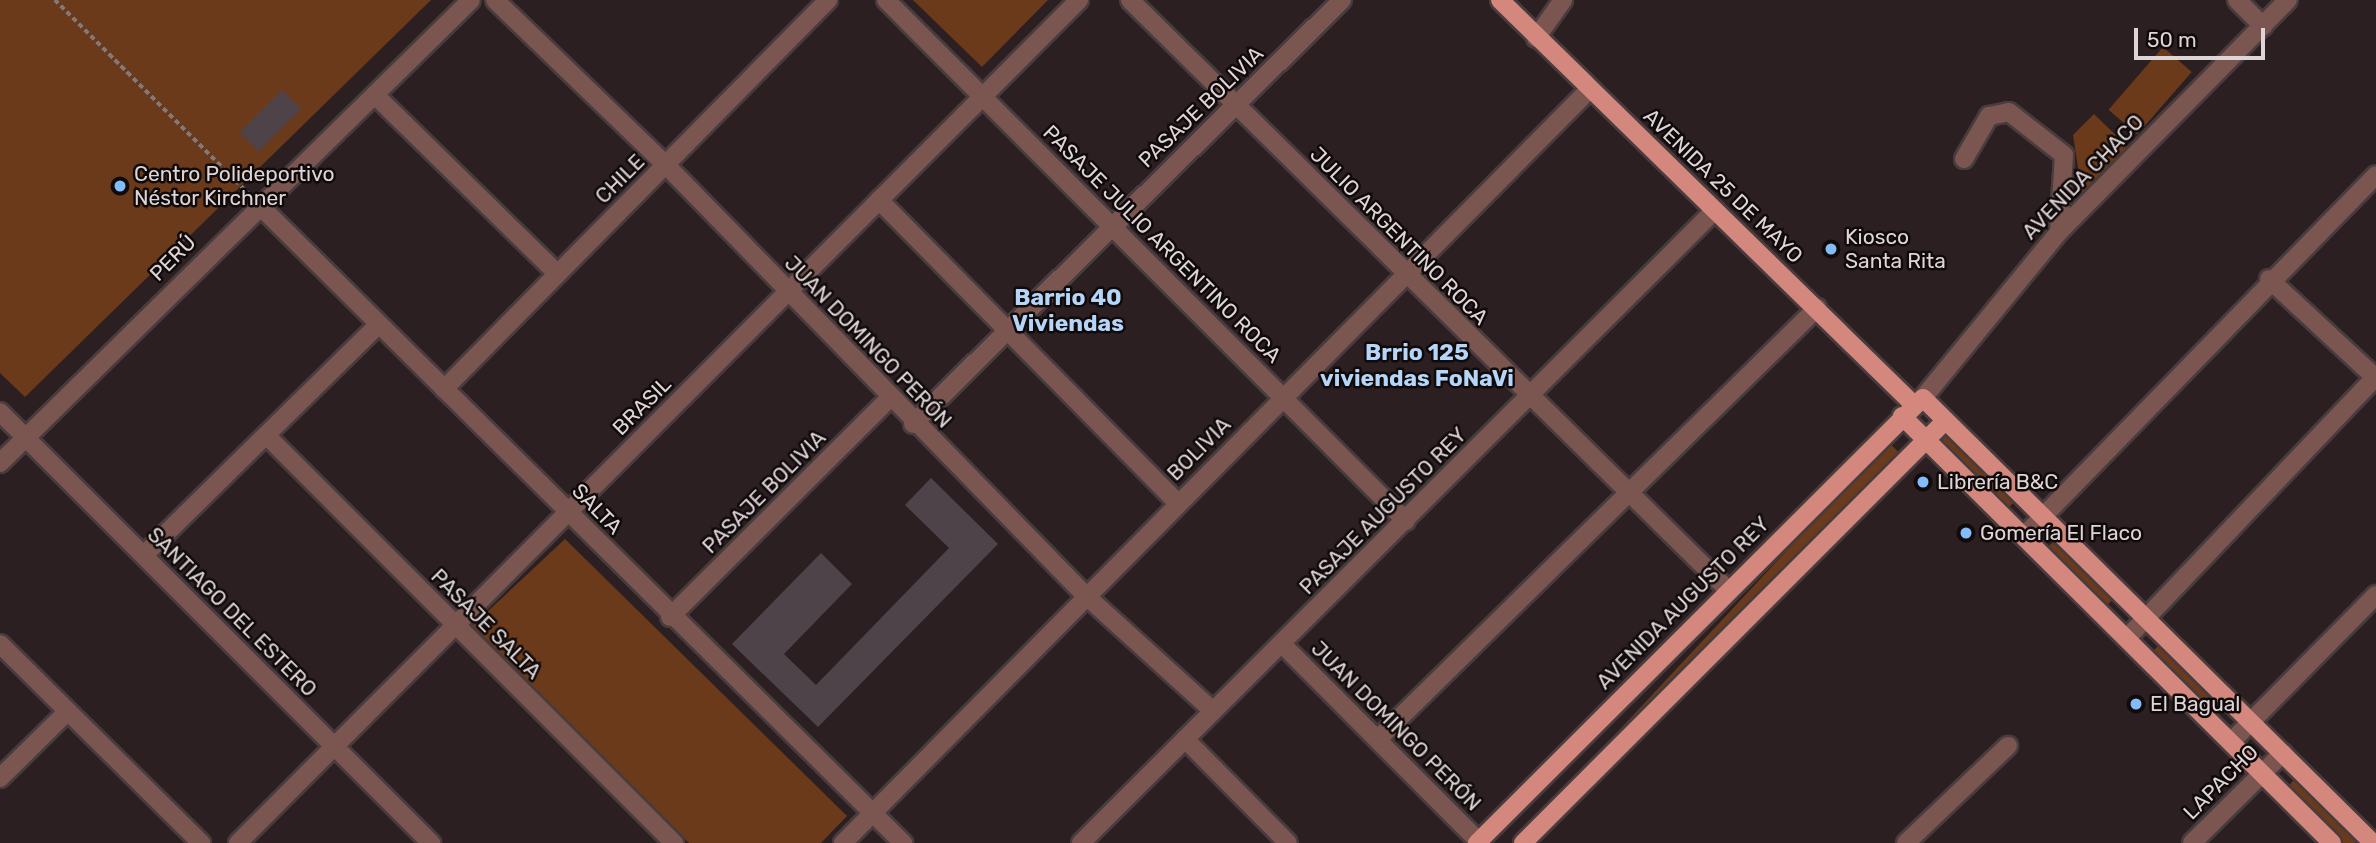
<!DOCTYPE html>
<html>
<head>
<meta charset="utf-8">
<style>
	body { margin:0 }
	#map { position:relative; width:2376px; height:843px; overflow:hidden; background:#2b1f21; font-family:Rubik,sans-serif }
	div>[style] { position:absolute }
	.green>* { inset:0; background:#6b3a1a; transform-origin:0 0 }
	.building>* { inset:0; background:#4f434a; transform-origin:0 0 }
	.path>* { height:3.5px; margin-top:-1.75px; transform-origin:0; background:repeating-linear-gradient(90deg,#83787a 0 5px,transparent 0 8.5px) }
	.roads { filter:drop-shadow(2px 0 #483c3e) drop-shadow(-2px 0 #483c3e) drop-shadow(0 2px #483c3e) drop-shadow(0 -2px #483c3e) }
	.minor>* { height:18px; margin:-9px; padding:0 9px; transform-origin:9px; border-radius:9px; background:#7b5550 }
	.major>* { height:18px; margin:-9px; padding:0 9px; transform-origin:9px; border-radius:9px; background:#d4877c }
	.dots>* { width:19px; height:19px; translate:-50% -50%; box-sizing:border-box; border:4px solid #100a0b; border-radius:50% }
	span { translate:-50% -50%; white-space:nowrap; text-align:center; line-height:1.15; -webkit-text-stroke:5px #100a0b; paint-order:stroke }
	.street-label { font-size:21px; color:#ded5d6 }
	.poi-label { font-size:21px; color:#ded5d6 }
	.left { translate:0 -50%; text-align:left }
	.neighbourhood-label { font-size:23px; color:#b6d6f9; font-weight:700 }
	.scale { position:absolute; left:2134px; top:28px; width:131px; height:32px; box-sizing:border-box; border:4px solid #ded5d6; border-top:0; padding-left:9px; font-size:21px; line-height:24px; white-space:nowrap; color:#ded5d6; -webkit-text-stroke:5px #100a0b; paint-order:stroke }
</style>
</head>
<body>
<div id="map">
	<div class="green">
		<div style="clip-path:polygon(0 0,431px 0,25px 397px,0 373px)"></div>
		<div style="clip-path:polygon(913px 0,1048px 0,982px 67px)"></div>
		<div style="left:2163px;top:47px;width:38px;height:83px;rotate:41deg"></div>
		<div style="clip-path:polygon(2094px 114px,2128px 147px,2082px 194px,2073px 135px)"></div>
		<div style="left:1949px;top:433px;width:95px;height:13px;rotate:46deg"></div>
		<div style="left:1888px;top:442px;width:16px;height:566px;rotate:43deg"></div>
		<div style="clip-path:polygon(565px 539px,847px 816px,821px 843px,689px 843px,471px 627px)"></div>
		<div style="left:2056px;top:539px;width:83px;height:13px;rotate:45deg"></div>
		<div style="left:2163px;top:641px;width:83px;height:13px;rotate:45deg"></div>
		<div style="clip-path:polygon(2295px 778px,2356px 841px,2355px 843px,2343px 843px,2289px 786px)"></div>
	</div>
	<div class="building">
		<div style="left:282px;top:90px;width:27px;height:60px;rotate:45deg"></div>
		<div style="clip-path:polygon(931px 478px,998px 544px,818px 727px,732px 644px,821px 553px,852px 584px,784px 654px,816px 685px,949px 548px,905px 505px)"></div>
	</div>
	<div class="path">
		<div style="left:55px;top:0;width:274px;rotate:45deg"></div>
	</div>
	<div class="roads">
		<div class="minor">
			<div style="left:495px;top:0;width:238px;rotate:44deg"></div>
			<div style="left:666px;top:165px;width:599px;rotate:45.74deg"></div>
			<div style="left:1084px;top:594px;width:174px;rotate:42.2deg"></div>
			<div style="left:886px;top:0;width:736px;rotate:45.06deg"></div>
			<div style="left:1130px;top:0;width:840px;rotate:44.61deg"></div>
			<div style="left:2237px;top:0;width:37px;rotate:45deg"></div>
			<div style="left:1536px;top:38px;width:47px;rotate:-54.6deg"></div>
			<div style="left:375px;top:95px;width:255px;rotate:44.4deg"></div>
			<div style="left:1964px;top:159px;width:50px;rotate:-59.8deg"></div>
			<div style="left:1989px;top:116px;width:20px;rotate:-11deg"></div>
			<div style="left:2009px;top:112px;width:70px;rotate:38deg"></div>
			<div style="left:2064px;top:155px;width:77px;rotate:93.7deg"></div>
			<div style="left:879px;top:200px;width:424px;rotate:45.4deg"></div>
			<div style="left:259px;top:205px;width:907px;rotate:44.73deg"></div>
			<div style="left:2269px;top:279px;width:146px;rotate:42.8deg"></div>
			<div style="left:444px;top:389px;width:547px;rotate:-45.37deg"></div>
			<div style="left:1923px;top:398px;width:215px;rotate:-50.7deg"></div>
			<div style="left:2059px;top:232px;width:326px;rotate:-45.4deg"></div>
			<div style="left:0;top:412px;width:610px;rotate:45deg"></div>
			<div style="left:913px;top:424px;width:603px;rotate:-44.66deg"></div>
			<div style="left:267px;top:436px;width:576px;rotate:45deg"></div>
			<div style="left:0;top:463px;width:660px;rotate:-44.51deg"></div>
			<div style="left:2024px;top:536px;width:504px;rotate:-45.72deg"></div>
			<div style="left:144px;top:555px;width:328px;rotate:-44.5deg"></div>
			<div style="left:670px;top:617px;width:309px;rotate:-44.9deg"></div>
			<div style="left:2128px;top:637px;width:359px;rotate:-46.4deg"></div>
			<div style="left:0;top:644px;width:283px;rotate:44.7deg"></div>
			<div style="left:1282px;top:644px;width:278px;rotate:45.1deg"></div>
			<div style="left:1379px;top:738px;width:614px;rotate:-44.47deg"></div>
			<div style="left:1185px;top:739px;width:146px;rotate:45.3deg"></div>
			<div style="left:2233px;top:740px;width:204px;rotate:-45.4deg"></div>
			<div style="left:0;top:778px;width:95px;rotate:-44.6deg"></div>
			<div style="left:238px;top:843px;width:1191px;rotate:-45.07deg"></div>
			<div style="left:843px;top:843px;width:1060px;rotate:-45.27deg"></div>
			<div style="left:1081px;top:843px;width:896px;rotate:-44.95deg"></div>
			<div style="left:1906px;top:843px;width:141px;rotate:-43.6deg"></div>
			<div style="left:2192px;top:843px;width:128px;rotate:-44.7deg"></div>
		</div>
		<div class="major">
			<div style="left:1500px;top:0;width:578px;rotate:44.37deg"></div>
			<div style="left:1902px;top:416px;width:606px;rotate:44.8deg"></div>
			<div style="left:1477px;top:843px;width:630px;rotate:-44.94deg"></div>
			<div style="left:1923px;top:398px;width:633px;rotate:44.68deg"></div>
			<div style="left:1523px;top:843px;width:597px;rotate:-45deg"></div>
		</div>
	</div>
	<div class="dots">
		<div style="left:120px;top:186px;background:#83bcfb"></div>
		<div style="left:1831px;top:249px;background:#83bcfb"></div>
		<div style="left:1923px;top:482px;background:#83bcfb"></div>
		<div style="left:1966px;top:533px;background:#83bcfb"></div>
		<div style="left:2136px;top:704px;background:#83bcfb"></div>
	</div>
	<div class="street-label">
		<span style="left:1201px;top:107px;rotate:-44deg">PASAJE BOLIVIA</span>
		<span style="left:2083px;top:177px;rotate:-46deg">AVENIDA CHACO</span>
		<span style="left:620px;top:179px;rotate:-45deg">CHILE</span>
		<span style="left:1723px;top:186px;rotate:44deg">AVENIDA 25 DE MAYO</span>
		<span style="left:1399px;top:236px;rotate:45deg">JULIO ARGENTINO ROCA</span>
		<span style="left:1162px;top:244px;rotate:45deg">PASAJE JULIO ARGENTINO ROCA</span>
		<span style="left:173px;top:258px;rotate:-45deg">PERÚ</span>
		<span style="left:868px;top:342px;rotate:46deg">JUAN DOMINGO PERÓN</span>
		<span style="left:642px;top:406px;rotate:-45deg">BRASIL</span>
		<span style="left:1199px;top:449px;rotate:-45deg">BOLIVIA</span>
		<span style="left:764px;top:492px;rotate:-45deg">PASAJE BOLIVIA</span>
		<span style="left:597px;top:509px;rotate:46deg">SALTA</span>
		<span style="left:1383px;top:511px;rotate:-45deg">PASAJE AUGUSTO REY</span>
		<span style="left:1683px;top:603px;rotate:-45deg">AVENIDA AUGUSTO REY</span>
		<span style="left:232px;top:612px;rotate:45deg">SANTIAGO DEL ESTERO</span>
		<span style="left:486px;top:624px;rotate:45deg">PASAJE SALTA</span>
		<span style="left:1396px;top:726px;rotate:45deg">JUAN DOMINGO PERÓN</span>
		<span style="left:2221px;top:782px;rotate:-45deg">LAPACHO</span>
	</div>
	<div class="poi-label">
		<span class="left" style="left:134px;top:186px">Centro Polideportivo<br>Néstor Kirchner</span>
		<span class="left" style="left:1845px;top:249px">Kiosco<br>Santa Rita</span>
		<span class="left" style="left:1937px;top:482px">Librería B&amp;C</span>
		<span class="left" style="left:1980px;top:533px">Gomería El Flaco</span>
		<span class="left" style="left:2150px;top:704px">El Bagual</span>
	</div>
	<div class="neighbourhood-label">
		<span style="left:1068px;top:310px">Barrio 40<br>Viviendas</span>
		<span style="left:1417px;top:365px">Brrio 125<br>viviendas FoNaVi</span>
	</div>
	<div class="scale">50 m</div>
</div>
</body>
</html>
